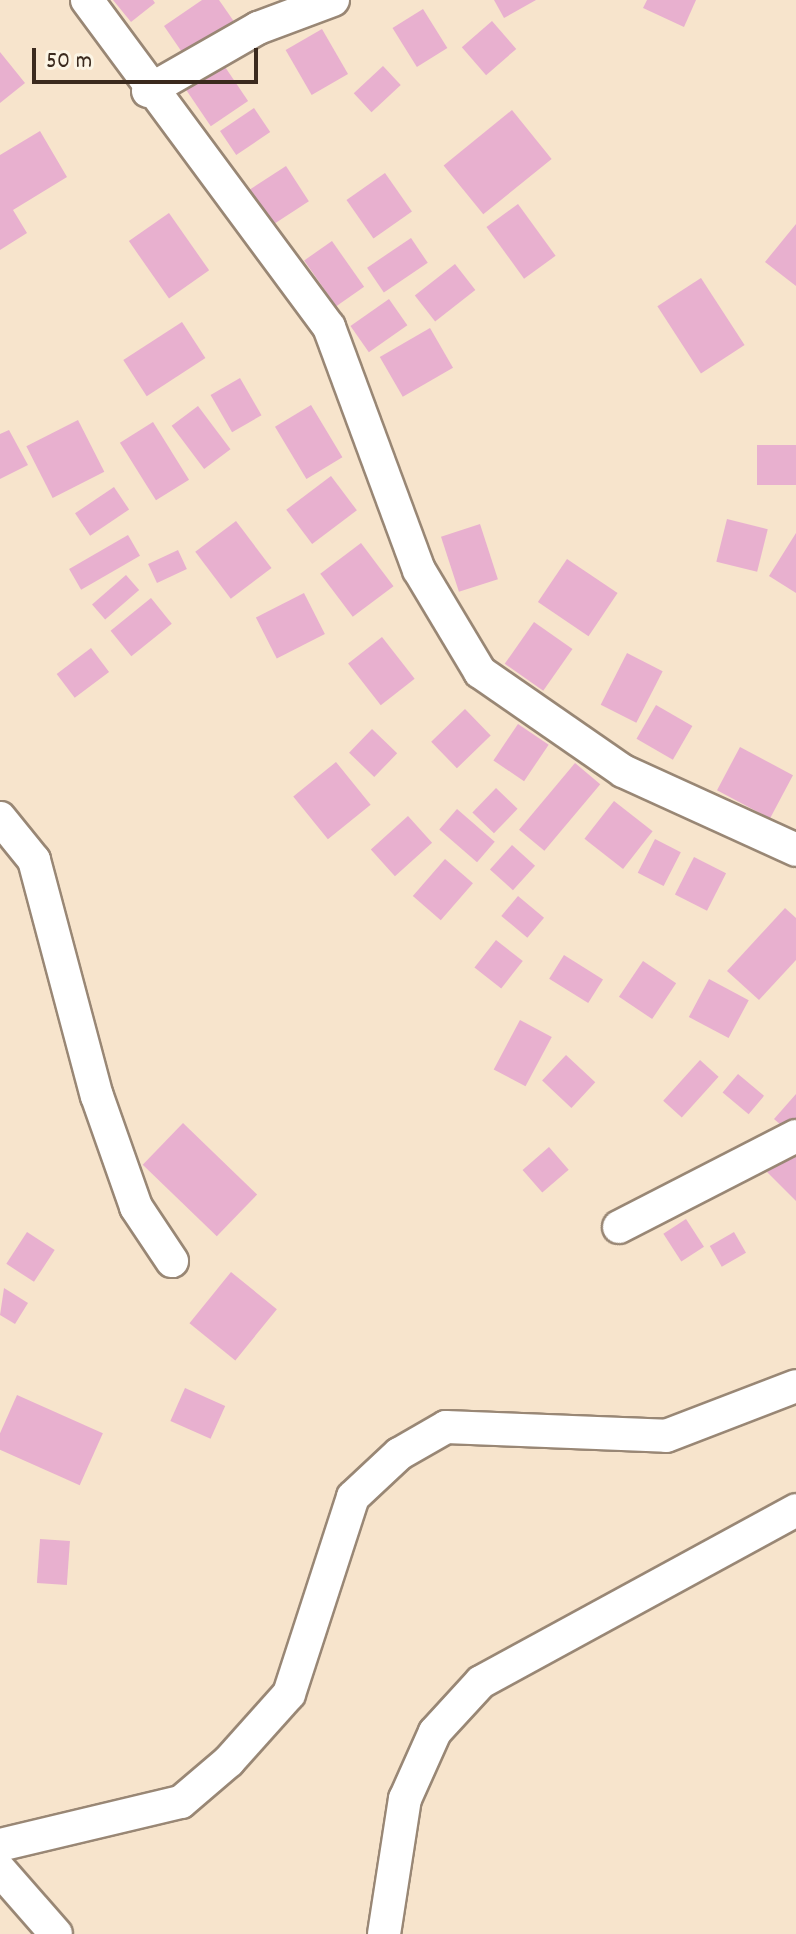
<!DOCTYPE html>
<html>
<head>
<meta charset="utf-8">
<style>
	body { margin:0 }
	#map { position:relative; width:796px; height:1934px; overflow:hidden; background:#f7e4cc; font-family:Dekko,sans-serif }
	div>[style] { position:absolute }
	.building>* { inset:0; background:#e8b0cf; transform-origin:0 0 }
	.roads { filter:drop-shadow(2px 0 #998775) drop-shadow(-2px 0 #998775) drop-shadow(0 2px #998775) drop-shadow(0 -2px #998775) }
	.minor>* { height:32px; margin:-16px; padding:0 16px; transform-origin:16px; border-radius:16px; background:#fff }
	span { translate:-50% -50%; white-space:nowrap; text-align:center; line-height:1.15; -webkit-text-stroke:6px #fcf5e5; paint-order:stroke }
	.scale { position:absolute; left:32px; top:48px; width:226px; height:36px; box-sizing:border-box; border:4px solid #3b2a1e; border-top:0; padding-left:10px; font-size:24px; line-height:28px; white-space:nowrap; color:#3b2a1e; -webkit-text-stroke:6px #fcf5e5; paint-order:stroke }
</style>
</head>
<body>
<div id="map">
	<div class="building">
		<div style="clip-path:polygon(113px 0,153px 0,155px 3px,131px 22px)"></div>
		<div style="clip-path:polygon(202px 0,219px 0,235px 23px,186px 58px,164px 26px)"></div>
		<div style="clip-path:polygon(494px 0,536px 0,504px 18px)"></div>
		<div style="clip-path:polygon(647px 0,696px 0,684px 27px,643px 8px)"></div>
		<div style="left:423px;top:9px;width:46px;height:36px;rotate:58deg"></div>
		<div style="left:492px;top:21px;width:37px;height:40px;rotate:49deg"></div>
		<div style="left:322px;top:29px;width:52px;height:42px;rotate:60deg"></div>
		<div style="clip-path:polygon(0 52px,25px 83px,0 103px)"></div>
		<div style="left:219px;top:58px;width:52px;height:45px;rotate:56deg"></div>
		<div style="left:383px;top:66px;width:26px;height:40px;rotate:47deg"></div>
		<div style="left:254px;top:108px;width:29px;height:41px;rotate:56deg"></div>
		<div style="left:512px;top:110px;width:63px;height:88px;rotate:51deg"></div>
		<div style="clip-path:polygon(40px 131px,67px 177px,13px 210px,27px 233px,0 250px,0 155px)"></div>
		<div style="left:286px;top:166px;width:42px;height:43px;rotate:57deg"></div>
		<div style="left:385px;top:173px;width:47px;height:47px;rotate:55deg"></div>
		<div style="left:518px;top:204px;width:64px;height:39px;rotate:54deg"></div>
		<div style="left:169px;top:213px;width:70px;height:49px;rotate:55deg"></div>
		<div style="clip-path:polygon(796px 224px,796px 286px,765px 262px)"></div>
		<div style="left:411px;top:238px;width:30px;height:53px;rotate:56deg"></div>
		<div style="left:332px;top:241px;width:56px;height:34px;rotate:55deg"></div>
		<div style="left:455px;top:264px;width:33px;height:51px;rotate:52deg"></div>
		<div style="left:701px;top:278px;width:80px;height:52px;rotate:57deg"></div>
		<div style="left:389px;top:299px;width:32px;height:47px;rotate:55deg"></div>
		<div style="left:182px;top:322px;width:43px;height:70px;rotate:57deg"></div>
		<div style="left:430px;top:328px;width:46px;height:58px;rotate:60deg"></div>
		<div style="left:240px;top:378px;width:43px;height:34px;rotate:60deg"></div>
		<div style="left:311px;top:405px;width:61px;height:42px;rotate:59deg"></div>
		<div style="left:198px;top:406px;width:54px;height:33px;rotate:53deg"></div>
		<div style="left:78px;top:420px;width:58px;height:58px;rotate:63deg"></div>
		<div style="left:153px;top:422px;width:68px;height:39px;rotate:58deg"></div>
		<div style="clip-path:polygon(9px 430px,28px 465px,0 479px,0 434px)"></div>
		<div style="left:796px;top:445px;width:40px;height:39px;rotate:90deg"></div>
		<div style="left:331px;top:476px;width:43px;height:56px;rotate:53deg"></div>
		<div style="left:114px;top:487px;width:27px;height:47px;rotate:56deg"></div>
		<div style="left:727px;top:519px;width:42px;height:44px;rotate:14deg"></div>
		<div style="left:236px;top:521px;width:59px;height:51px;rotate:53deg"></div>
		<div style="left:480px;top:524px;width:58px;height:41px;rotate:72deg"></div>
		<div style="clip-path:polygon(796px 533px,796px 593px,769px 576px)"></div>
		<div style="left:128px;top:535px;width:24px;height:68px;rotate:60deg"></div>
		<div style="left:361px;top:543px;width:54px;height:51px;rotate:53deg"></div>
		<div style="left:178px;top:550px;width:21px;height:33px;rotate:65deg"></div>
		<div style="left:567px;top:559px;width:61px;height:52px;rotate:34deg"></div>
		<div style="left:126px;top:575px;width:20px;height:45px;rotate:49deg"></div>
		<div style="left:304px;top:593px;width:46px;height:54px;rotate:63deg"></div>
		<div style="left:151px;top:598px;width:33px;height:52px;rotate:51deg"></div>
		<div style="left:534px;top:622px;width:47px;height:51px;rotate:35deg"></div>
		<div style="left:382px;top:637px;width:53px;height:43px;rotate:52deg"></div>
		<div style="left:91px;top:648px;width:30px;height:43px;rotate:53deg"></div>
		<div style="left:627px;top:653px;width:40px;height:58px;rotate:27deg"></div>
		<div style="left:656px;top:705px;width:42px;height:39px;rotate:30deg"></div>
		<div style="left:465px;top:709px;width:37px;height:47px;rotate:46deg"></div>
		<div style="left:518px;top:724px;width:37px;height:44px;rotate:34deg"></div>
		<div style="left:372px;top:729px;width:35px;height:33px;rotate:44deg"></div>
		<div style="left:740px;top:747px;width:60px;height:49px;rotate:28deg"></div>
		<div style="left:336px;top:762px;width:55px;height:55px;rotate:51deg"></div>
		<div style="left:575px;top:763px;width:33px;height:87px;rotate:40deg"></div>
		<div style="left:496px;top:788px;width:30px;height:34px;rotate:44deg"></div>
		<div style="left:614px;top:801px;width:49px;height:48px;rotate:38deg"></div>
		<div style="left:457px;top:809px;width:50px;height:27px;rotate:41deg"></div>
		<div style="left:408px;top:816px;width:36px;height:50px;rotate:48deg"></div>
		<div style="left:655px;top:839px;width:29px;height:38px;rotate:27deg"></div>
		<div style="left:512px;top:845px;width:31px;height:33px;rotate:42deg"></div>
		<div style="left:694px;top:857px;width:36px;height:42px;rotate:27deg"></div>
		<div style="left:445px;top:859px;width:37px;height:49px;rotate:41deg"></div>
		<div style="left:518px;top:896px;width:34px;height:26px;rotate:40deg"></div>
		<div style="clip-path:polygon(785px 908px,796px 918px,796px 960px,759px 1000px,727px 971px)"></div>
		<div style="left:496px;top:940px;width:34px;height:35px;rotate:38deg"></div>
		<div style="left:564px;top:955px;width:46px;height:28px;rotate:32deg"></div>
		<div style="left:643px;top:961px;width:40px;height:43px;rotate:34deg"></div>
		<div style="left:709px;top:979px;width:45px;height:43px;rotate:28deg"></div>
		<div style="left:520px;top:1020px;width:36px;height:56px;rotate:28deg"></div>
		<div style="left:566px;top:1055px;width:40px;height:35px;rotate:43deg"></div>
		<div style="left:700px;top:1060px;width:25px;height:55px;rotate:42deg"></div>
		<div style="left:738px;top:1074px;width:34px;height:24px;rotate:40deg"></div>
		<div style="clip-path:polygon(796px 1094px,796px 1124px,789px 1132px,774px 1119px)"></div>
		<div style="left:183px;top:1123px;width:103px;height:58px;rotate:44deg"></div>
		<div style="clip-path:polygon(796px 1146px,796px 1201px,767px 1172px)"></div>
		<div style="left:549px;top:1147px;width:30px;height:35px;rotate:49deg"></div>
		<div style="left:686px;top:1219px;width:33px;height:27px;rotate:57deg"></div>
		<div style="left:27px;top:1232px;width:33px;height:38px;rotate:33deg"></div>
		<div style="left:734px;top:1232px;width:24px;height:28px;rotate:60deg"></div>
		<div style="left:231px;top:1272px;width:59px;height:66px;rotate:39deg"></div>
		<div style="clip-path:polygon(4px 1288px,28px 1303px,15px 1324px,0 1315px)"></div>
		<div style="left:185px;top:1388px;width:44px;height:36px;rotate:24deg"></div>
		<div style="left:17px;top:1395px;width:94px;height:57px;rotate:24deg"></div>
		<div style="left:40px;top:1539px;width:30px;height:44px;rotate:4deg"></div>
	</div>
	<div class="roads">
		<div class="minor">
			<div style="left:87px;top:0;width:407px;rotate:53.5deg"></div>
			<div style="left:329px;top:327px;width:259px;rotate:69.7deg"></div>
			<div style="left:419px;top:570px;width:119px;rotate:59.1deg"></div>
			<div style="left:480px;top:672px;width:174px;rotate:34.7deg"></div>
			<div style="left:623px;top:771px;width:190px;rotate:24.5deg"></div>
			<div style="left:148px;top:91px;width:127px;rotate:-29.8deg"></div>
			<div style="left:258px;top:28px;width:80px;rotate:-20.5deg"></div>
			<div style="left:0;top:818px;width:54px;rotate:51deg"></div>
			<div style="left:34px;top:860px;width:244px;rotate:75.1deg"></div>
			<div style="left:97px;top:1096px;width:118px;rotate:70.6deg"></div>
			<div style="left:136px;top:1207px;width:65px;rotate:56.3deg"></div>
			<div style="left:619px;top:1227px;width:199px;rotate:-27.2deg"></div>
			<div style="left:0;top:1845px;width:186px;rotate:-13.4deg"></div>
			<div style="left:181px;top:1802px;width:63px;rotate:-40.5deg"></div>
			<div style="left:229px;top:1761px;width:90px;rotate:-48.2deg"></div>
			<div style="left:289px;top:1694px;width:207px;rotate:-72deg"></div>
			<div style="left:353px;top:1497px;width:63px;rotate:-43.1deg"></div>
			<div style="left:399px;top:1454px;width:54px;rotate:-29.9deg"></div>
			<div style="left:446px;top:1427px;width:220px;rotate:2.3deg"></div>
			<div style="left:666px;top:1436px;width:139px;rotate:-21deg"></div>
			<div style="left:0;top:1870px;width:85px;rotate:48.8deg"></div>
			<div style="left:384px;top:1934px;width:137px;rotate:-81.2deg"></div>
			<div style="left:405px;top:1799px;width:73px;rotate:-65.9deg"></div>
			<div style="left:435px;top:1732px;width:68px;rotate:-47.4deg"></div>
			<div style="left:481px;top:1682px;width:359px;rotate:-28.6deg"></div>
		</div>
	</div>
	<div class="scale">50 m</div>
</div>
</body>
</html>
